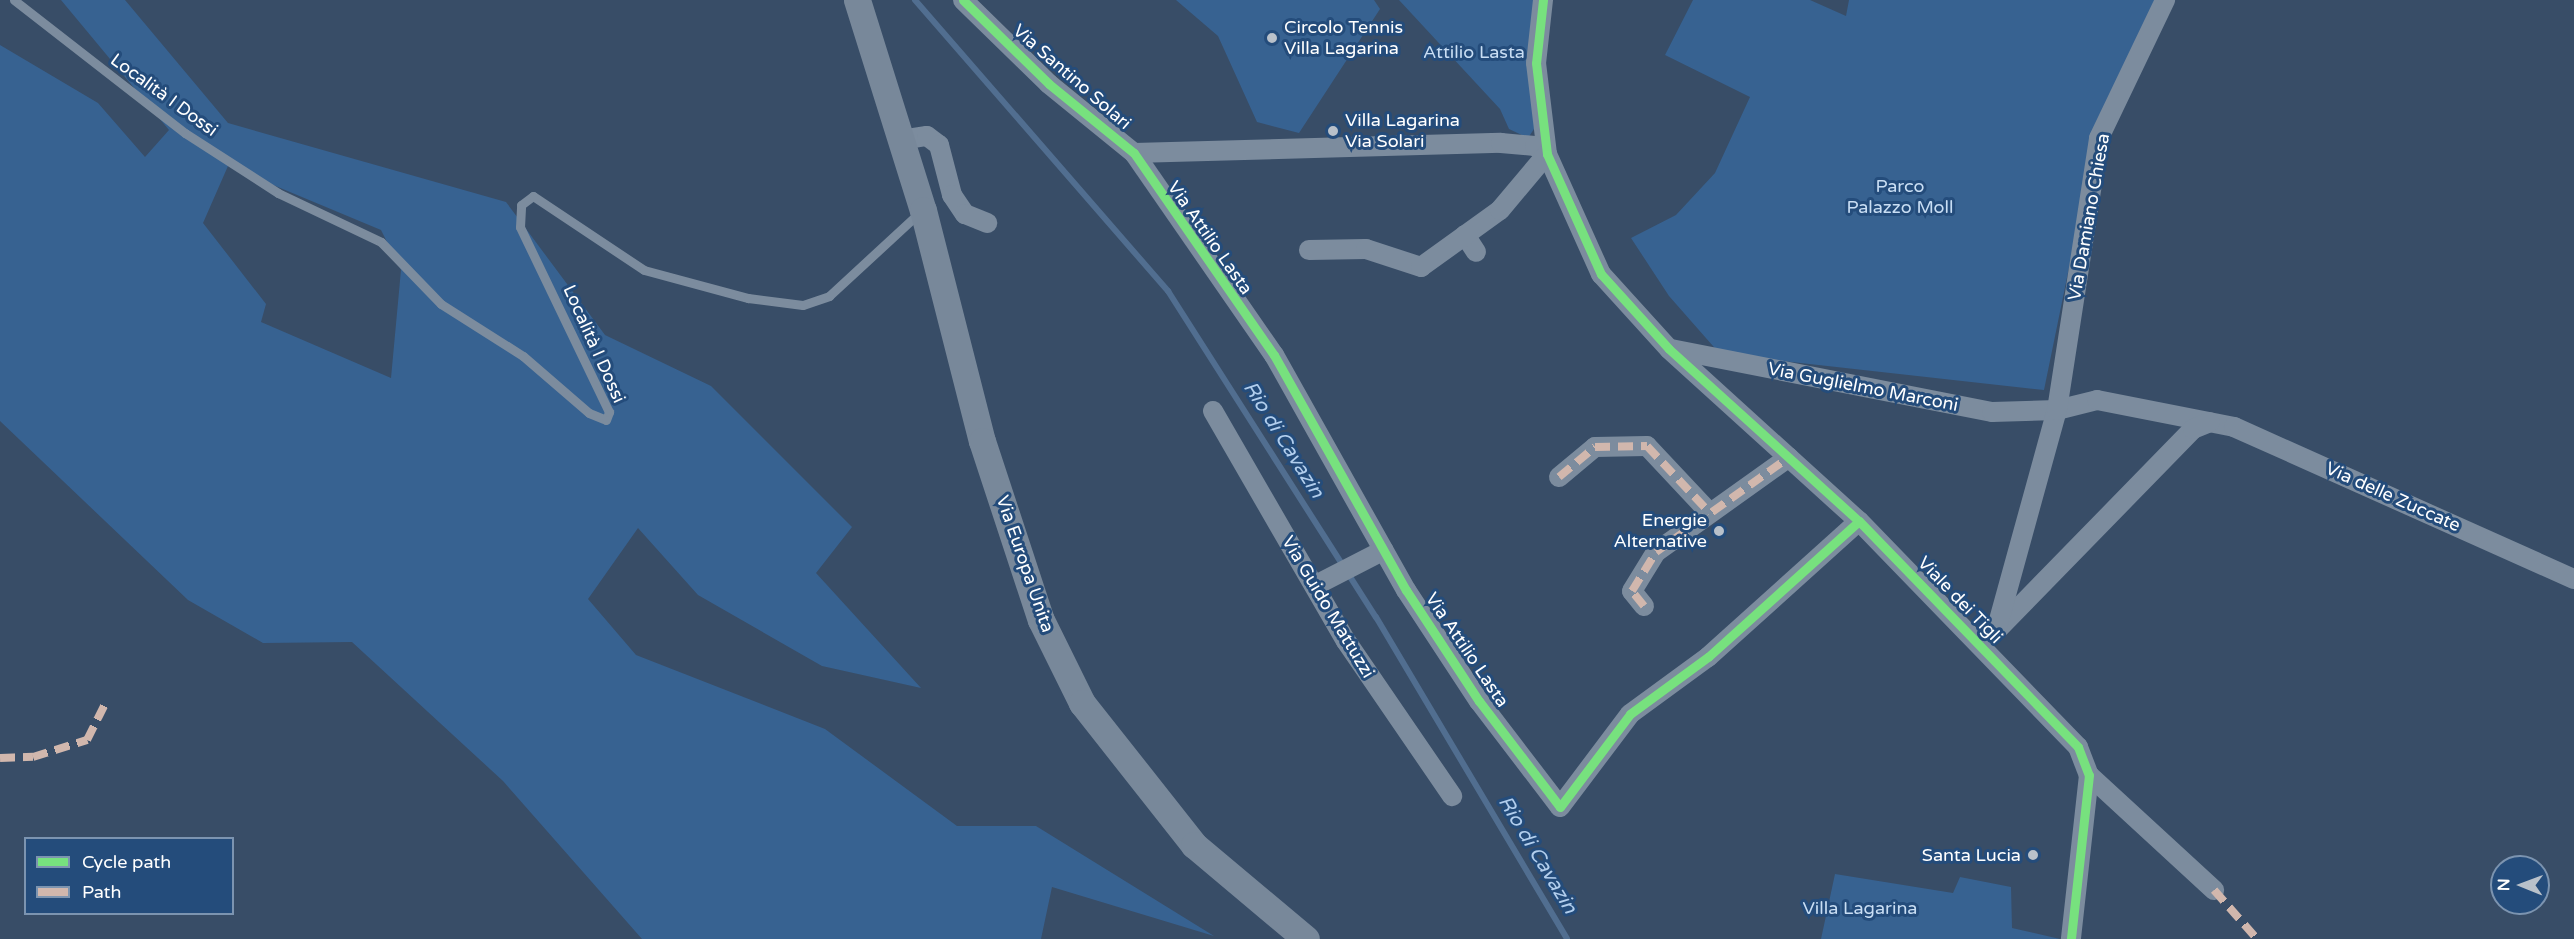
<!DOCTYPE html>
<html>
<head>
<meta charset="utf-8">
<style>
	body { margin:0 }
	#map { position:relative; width:2574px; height:939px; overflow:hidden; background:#384d67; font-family:"Varela Round",sans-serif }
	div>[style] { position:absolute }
	.green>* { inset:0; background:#376291 }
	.stream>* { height:6px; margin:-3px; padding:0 3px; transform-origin:3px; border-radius:3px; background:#516e90 }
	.service>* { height:9px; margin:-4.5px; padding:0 4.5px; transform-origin:4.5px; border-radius:4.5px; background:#7c8c9e }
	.minor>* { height:20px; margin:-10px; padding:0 10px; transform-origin:10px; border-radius:10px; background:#7c8c9e }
	.secondary>* { height:27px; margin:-13.5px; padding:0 13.5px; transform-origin:13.5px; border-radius:13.5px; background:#78889a }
	.quiet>* { height:8px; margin-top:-4px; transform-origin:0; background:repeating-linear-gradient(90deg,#d1b7ad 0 15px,transparent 0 23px) }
	.cycleway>* { height:9px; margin:-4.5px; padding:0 4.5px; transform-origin:4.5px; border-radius:4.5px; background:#77e17e }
	.dots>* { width:16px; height:16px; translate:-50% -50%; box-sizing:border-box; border:3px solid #244c7b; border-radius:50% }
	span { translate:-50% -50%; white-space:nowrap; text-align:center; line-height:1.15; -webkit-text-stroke:6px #244c7b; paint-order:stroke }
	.poi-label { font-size:18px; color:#fff }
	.left { translate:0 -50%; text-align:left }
	.right { translate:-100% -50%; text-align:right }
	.park-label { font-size:18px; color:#c9def4 }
	.street-label { font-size:18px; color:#fff }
	.water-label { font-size:20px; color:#b2ceed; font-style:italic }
	.legend { position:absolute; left:24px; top:837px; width:210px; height:78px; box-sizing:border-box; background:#244c7b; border:2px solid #7c94b0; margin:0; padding:8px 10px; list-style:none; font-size:18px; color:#fff }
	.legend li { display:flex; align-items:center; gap:12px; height:30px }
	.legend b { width:30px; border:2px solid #7c94b0 }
	.north { position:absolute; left:2490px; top:855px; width:60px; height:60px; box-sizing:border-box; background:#244c7b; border:2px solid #7c94b0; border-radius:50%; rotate:271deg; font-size:16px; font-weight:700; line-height:24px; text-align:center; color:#fff }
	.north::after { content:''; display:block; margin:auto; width:21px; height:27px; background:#b9c1ca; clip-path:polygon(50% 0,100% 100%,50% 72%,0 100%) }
</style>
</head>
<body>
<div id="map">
	<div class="green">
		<div style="clip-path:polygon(evenodd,61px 0,125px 0,228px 123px,506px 202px,605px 335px,711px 386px,852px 527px,816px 573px,921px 688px,822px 666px,698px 595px,638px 528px,588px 599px,636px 655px,825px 729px,957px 826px,1036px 826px,1214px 936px,1052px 887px,1041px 939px,642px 939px,503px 781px,352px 642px,263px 643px,188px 600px,0 421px,0 45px,98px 103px,145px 157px,169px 130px,61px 0,228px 166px,381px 230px,401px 270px,391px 378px,261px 322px,266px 304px,203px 223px,228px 166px)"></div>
		<div style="clip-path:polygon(1176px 0,1374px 0,1380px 9px,1299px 133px,1257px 122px,1218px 36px)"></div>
		<div style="clip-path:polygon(1399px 0,1536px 0,1536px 126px,1528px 138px,1509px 129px,1500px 109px)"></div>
		<div style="clip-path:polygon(1693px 0,1810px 0,1846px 16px,1849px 0,2157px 0,2097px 131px,2044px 390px,1720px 354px,1669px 296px,1631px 238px,1676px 215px,1715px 173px,1750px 97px,1665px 55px)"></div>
		<div style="clip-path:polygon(1835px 874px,1953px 893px,1960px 877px,2011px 887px,2012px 928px,2060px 939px,1821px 939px)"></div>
	</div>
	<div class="stream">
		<div style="left:915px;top:0;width:386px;rotate:49deg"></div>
		<div style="left:1168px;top:291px;width:387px;rotate:57.5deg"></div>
		<div style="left:1376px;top:617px;width:374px;rotate:59.3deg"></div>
	</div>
	<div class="service">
		<div style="left:14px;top:0;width:217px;rotate:37.9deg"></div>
		<div style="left:185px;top:133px;width:111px;rotate:32.8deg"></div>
		<div style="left:278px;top:193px;width:114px;rotate:25.4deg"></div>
		<div style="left:381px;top:242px;width:86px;rotate:45.9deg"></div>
		<div style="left:441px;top:304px;width:97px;rotate:32.4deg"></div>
		<div style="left:523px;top:356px;width:87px;rotate:40.8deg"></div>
		<div style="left:589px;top:413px;width:18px;rotate:22deg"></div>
		<div style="left:606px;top:420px;width:9px;rotate:-69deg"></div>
		<div style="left:609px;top:412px;width:205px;rotate:-115.7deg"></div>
		<div style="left:520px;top:227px;width:22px;rotate:-87deg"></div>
		<div style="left:521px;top:205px;width:15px;rotate:-37deg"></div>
		<div style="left:533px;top:196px;width:133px;rotate:33.7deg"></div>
		<div style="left:644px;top:270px;width:108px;rotate:15.1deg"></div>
		<div style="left:748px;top:298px;width:55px;rotate:7.3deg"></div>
		<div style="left:803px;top:305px;width:28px;rotate:-19deg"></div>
		<div style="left:829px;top:296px;width:122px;rotate:-42.7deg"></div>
	</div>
	<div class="minor">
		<div style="left:963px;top:0;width:120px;rotate:44.3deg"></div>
		<div style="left:1049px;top:84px;width:109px;rotate:39.1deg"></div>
		<div style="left:1134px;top:153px;width:246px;rotate:55.3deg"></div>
		<div style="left:1274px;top:355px;width:270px;rotate:60.7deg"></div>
		<div style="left:1406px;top:590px;width:133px;rotate:56.7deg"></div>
		<div style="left:1479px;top:701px;width:133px;rotate:52.6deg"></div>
		<div style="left:1560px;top:807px;width:116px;rotate:-53deg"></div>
		<div style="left:1630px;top:714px;width:97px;rotate:-36.2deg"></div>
		<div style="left:1708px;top:657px;width:203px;rotate:-42deg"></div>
		<div style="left:1543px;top:0;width:63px;rotate:96.3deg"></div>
		<div style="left:1536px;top:63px;width:92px;rotate:83.1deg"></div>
		<div style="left:1547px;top:154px;width:132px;rotate:65.8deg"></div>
		<div style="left:1601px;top:274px;width:101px;rotate:47.8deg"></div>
		<div style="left:1669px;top:349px;width:256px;rotate:42.2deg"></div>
		<div style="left:1859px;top:521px;width:315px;rotate:45.9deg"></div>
		<div style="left:2078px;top:747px;width:30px;rotate:69deg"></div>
		<div style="left:2089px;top:775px;width:165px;rotate:96.3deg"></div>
		<div style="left:901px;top:140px;width:26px;rotate:-9deg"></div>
		<div style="left:927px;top:136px;width:15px;rotate:37deg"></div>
		<div style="left:939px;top:145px;width:52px;rotate:75.4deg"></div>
		<div style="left:952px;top:195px;width:23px;rotate:56deg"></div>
		<div style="left:965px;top:214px;width:24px;rotate:22deg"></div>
		<div style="left:1134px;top:153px;width:367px;rotate:-1.6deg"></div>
		<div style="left:1501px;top:143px;width:34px;rotate:5deg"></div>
		<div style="left:1535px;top:146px;width:14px;rotate:34deg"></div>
		<div style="left:1465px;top:235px;width:20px;rotate:57deg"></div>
		<div style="left:1309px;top:250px;width:57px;rotate:-1deg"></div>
		<div style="left:1366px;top:249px;width:58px;rotate:18.1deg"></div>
		<div style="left:1421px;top:267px;width:97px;rotate:-35.8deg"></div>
		<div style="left:1500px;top:210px;width:73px;rotate:-50deg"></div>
		<div style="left:1671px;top:349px;width:327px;rotate:11.1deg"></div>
		<div style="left:1992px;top:412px;width:65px;rotate:-1.8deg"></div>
		<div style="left:2057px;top:410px;width:41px;rotate:-14deg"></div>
		<div style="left:2097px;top:400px;width:140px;rotate:11.1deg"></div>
		<div style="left:2234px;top:427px;width:372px;rotate:24.1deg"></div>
		<div style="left:1213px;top:411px;width:266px;rotate:60deg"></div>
		<div style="left:1346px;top:641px;width:188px;rotate:55.6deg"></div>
		<div style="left:1559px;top:477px;width:47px;rotate:-39.8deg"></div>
		<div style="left:1595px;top:447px;width:52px;rotate:-1.1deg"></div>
		<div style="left:1647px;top:446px;width:92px;rotate:46.8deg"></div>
		<div style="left:1316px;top:585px;width:76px;rotate:-27.2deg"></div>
		<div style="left:1644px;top:606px;width:19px;rotate:-129deg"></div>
		<div style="left:1632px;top:591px;width:46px;rotate:-58.4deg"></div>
		<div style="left:1656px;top:552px;width:163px;rotate:-35.5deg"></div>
		<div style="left:1998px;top:629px;width:279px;rotate:-45.7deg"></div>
		<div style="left:2193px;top:429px;width:18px;rotate:-22deg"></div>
		<div style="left:1996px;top:631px;width:229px;rotate:-74.6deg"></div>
		<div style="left:2057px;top:410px;width:275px;rotate:-81.2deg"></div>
		<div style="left:2099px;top:138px;width:153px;rotate:-64.4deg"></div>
		<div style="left:2089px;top:775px;width:170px;rotate:42.6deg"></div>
	</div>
	<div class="secondary">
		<div style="left:857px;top:0;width:220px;rotate:72.6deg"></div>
		<div style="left:923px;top:210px;width:238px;rotate:75.7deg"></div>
		<div style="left:982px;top:441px;width:188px;rotate:71.8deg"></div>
		<div style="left:1041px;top:620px;width:93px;rotate:63.7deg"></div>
		<div style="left:1082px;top:703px;width:181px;rotate:51.7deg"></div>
		<div style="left:1194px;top:845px;width:146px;rotate:40deg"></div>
	</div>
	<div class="quiet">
		<div style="left:1559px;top:477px;width:47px;rotate:-39.8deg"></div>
		<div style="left:1595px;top:447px;width:52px;rotate:-1.1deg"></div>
		<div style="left:1647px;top:446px;width:92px;rotate:46.8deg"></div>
		<div style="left:1644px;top:606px;width:19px;rotate:-129deg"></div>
		<div style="left:1632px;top:591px;width:46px;rotate:-58.4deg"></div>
		<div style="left:1656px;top:552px;width:163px;rotate:-35.5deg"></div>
		<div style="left:0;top:758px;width:33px;rotate:-2deg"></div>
		<div style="left:33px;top:757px;width:57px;rotate:-17.5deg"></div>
		<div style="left:87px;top:740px;width:40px;rotate:-63.4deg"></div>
		<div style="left:2214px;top:890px;width:65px;rotate:48.7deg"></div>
	</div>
	<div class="cycleway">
		<div style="left:963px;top:0;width:120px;rotate:44.3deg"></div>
		<div style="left:1049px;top:84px;width:109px;rotate:39.1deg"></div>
		<div style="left:1134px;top:153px;width:246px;rotate:55.3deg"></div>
		<div style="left:1274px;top:355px;width:270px;rotate:60.7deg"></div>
		<div style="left:1406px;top:590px;width:133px;rotate:56.7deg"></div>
		<div style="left:1479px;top:701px;width:133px;rotate:52.6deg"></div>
		<div style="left:1560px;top:807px;width:116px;rotate:-53deg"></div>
		<div style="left:1630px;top:714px;width:97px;rotate:-36.2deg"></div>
		<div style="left:1708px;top:657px;width:203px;rotate:-42deg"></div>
		<div style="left:1543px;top:0;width:63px;rotate:96.3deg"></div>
		<div style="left:1536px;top:63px;width:92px;rotate:83.1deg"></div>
		<div style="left:1547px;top:154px;width:132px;rotate:65.8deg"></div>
		<div style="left:1601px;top:274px;width:101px;rotate:47.8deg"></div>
		<div style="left:1669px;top:349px;width:256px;rotate:42.2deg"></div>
		<div style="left:1859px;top:521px;width:315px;rotate:45.9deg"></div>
		<div style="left:2078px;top:747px;width:30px;rotate:69deg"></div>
		<div style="left:2089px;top:775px;width:165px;rotate:96.3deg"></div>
	</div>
	<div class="dots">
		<div style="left:1272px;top:38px;background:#b9c1ca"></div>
		<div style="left:1333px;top:131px;background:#b9c1ca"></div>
		<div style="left:1719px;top:531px;background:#b9c1ca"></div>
		<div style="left:2033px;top:855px;background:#b9c1ca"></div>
	</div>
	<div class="poi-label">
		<span class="left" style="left:1284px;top:38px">Circolo Tennis<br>Villa Lagarina</span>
		<span class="left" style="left:1345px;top:131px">Villa Lagarina<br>Via Solari</span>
		<span class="right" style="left:1707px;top:531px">Energie<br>Alternative</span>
		<span class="right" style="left:2021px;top:855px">Santa Lucia</span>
	</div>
	<div class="park-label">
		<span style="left:1474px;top:52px">Attilio Lasta</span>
		<span style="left:1900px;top:197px">Parco<br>Palazzo Moll</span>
		<span style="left:1860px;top:908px">Villa Lagarina</span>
	</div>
	<div class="street-label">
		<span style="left:1072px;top:77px;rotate:41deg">Via Santino Solari</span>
		<span style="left:164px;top:95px;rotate:36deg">Località I Dossi</span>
		<span style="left:2089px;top:217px;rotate:-80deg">Via Damiano Chiesa</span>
		<span style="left:1210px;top:238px;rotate:55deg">Via Attilio Lasta</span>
		<span style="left:594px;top:344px;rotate:66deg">Località I Dossi</span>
		<span style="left:1863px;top:387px;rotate:11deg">Via Guglielmo Marconi</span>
		<span style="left:2393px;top:497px;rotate:24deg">Via delle Zuccate</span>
		<span style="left:1025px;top:564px;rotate:71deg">Via Europa Unita</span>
		<span style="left:1960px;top:600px;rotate:46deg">Viale dei Tigli</span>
		<span style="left:1328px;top:607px;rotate:59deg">Via Guido Mattuzzi</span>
		<span style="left:1467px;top:650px;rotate:56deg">Via Attilio Lasta</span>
	</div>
	<div class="water-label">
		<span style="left:1283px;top:440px;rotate:58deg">Rio di Cavazin</span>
		<span style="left:1537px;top:855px;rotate:59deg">Rio di Cavazin</span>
	</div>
	<ul class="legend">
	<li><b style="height:8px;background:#77e17e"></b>Cycle path</li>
	<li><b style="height:8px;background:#d1b7ad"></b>Path</li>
	</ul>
	<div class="north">N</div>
</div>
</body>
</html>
